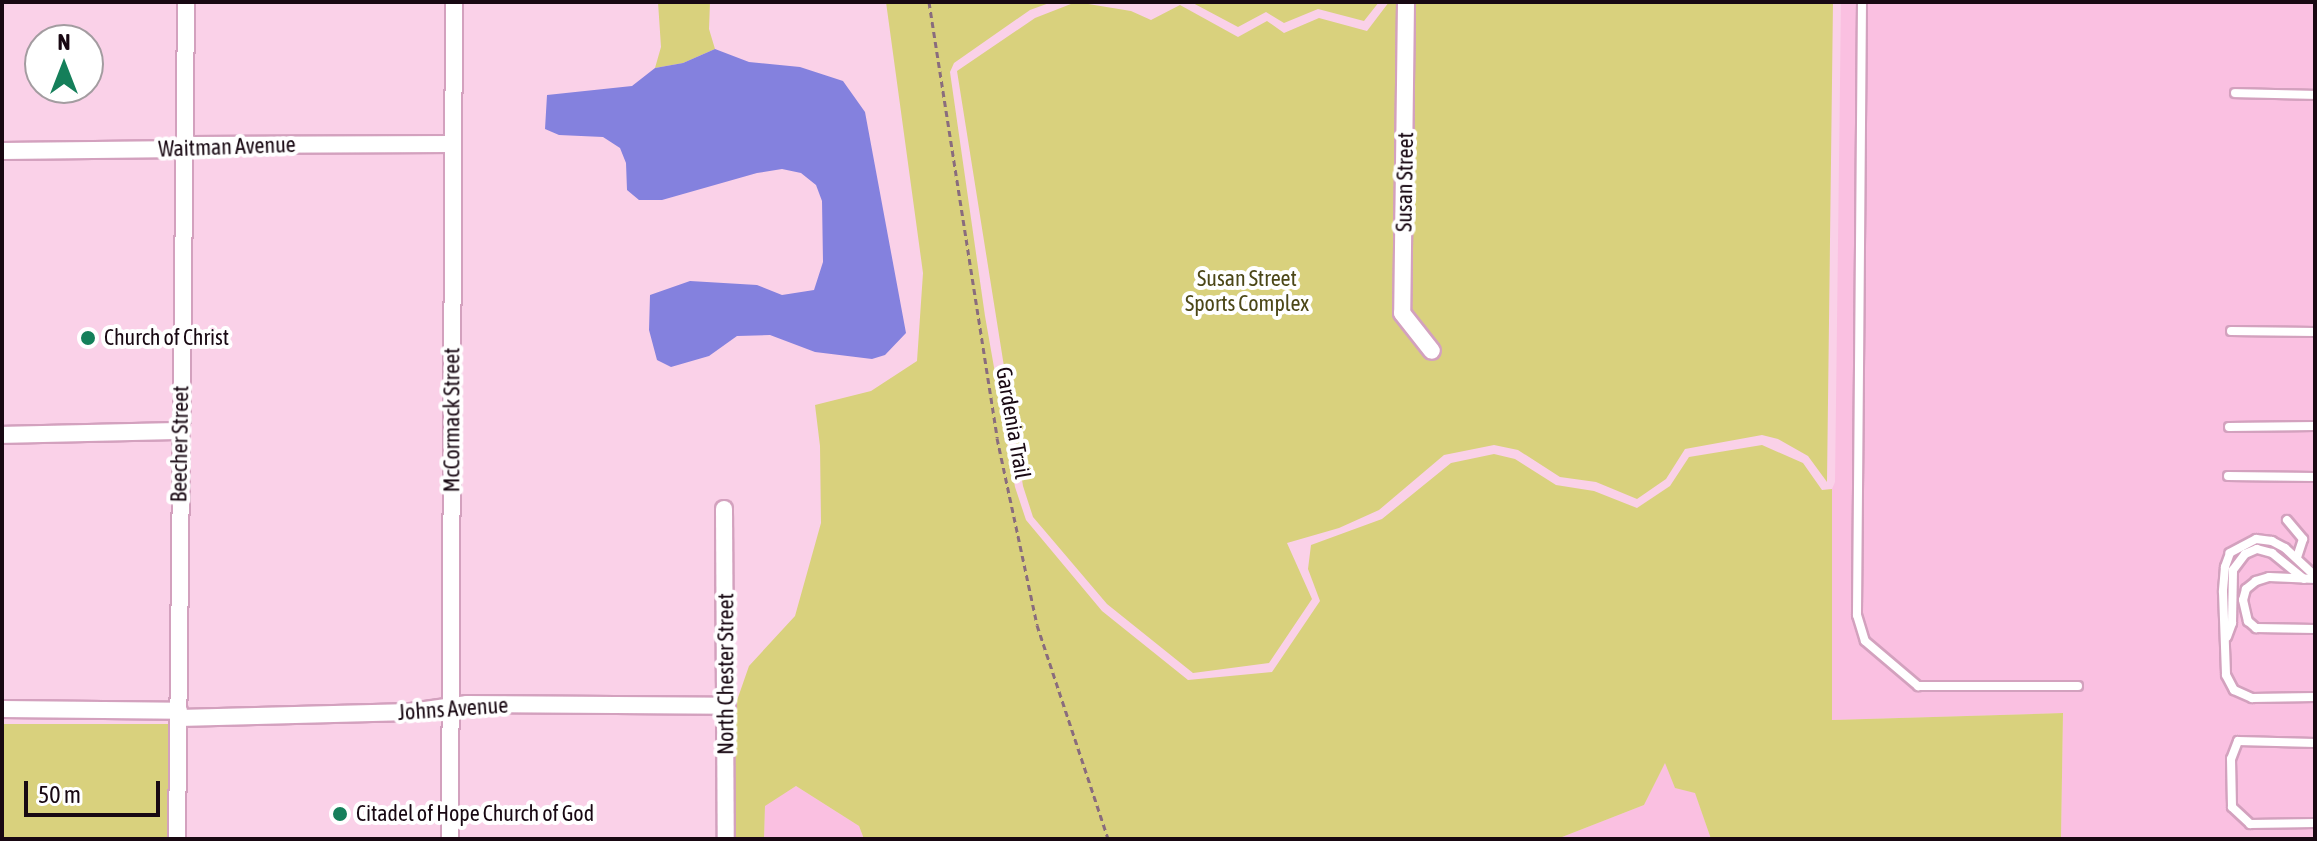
<!DOCTYPE html>
<html>
<head>
<meta charset="utf-8">
<style>
	body { margin:0 }
	#map { position:relative; width:2317px; height:841px; overflow:hidden; background:#fad1e8; font-family:"Asap Condensed",sans-serif }
	div>[style] { position:absolute }
	.built>* { inset:0; background:#fac0e1 }
	.green>* { inset:0; background:#d9d17d; transform-origin:0 0 }
	.water>* { inset:0; background:#8481de }
	.path>* { height:3px; margin-top:-1.5px; transform-origin:0; background:repeating-linear-gradient(90deg,#896c7d 0 6px,transparent 0 10px) }
	.roads { filter:drop-shadow(2px 0 #d3a1be) drop-shadow(-2px 0 #d3a1be) drop-shadow(0 2px #d3a1be) drop-shadow(0 -2px #d3a1be) }
	.lane>* { height:8px; margin:-4px; padding:0 4px; transform-origin:4px; border-radius:4px; background:#fff }
	.street>* { height:16px; margin:-8px; padding:0 8px; transform-origin:8px; border-radius:8px; background:#fff }
	.dots>* { width:22px; height:22px; translate:-50% -50%; box-sizing:border-box; border:4px solid #fff; border-radius:50% }
	span { translate:-50% -50%; white-space:nowrap; text-align:center; line-height:1.15; -webkit-text-stroke:8px #fff; paint-order:stroke }
	.street-label { font-size:22px; color:#180812 }
	.park-label { font-size:22px; color:#4c4717 }
	.poi-label { font-size:22px; color:#180812 }
	.left { translate:0 -50%; text-align:left }
	.frame { position:absolute; inset:0; border:4px solid #180812; pointer-events:none }
	.north { position:absolute; left:24px; top:24px; width:80px; height:80px; box-sizing:border-box; background:#fff; border:2px solid #a39ca0; border-radius:50%; rotate:0deg; font-size:22px; font-weight:700; line-height:32px; text-align:center; color:#180812 }
	.north::after { content:''; display:block; margin:auto; width:28px; height:36px; background:#157f5a; clip-path:polygon(50% 0,100% 100%,50% 72%,0 100%) }
	.scale { position:absolute; left:24px; top:781px; width:136px; height:36px; box-sizing:border-box; border:4px solid #180812; border-top:0; padding-left:10px; font-size:24px; line-height:28px; white-space:nowrap; color:#180812; -webkit-text-stroke:6px #fff; paint-order:stroke }
</style>
</head>
<body>
<div id="map">
	<div class="built">
		<div style="clip-path:polygon(1841px 2px,2315px 2px,2315px 839px,2061px 839px,2063px 713px,1832px 720px,1832px 489px,1835px 482px)"></div>
		<div style="clip-path:polygon(1665px 762px,1695px 792px,1711px 839px,1557px 839px,1644px 805px)"></div>
		<div style="clip-path:polygon(796px 786px,859px 826px,864px 839px,764px 839px,765px 805px)"></div>
	</div>
	<div class="green">
		<div style="clip-path:polygon(658px 2px,710px 2px,709px 29px,715px 49px,683px 63px,655px 68px,661px 47px)"></div>
		<div style="clip-path:polygon(886px 2px,1052px 2px,1030px 10px,954px 63px,950px 72px,985px 316px,1015px 487px,1026px 520px,1102px 611px,1188px 680px,1272px 672px,1320px 601px,1308px 569px,1311px 545px,1382px 519px,1451px 463px,1494px 454px,1515px 459px,1556px 485px,1594px 491px,1637px 508px,1670px 486px,1689px 457px,1762px 445px,1803px 463px,1822px 490px,1832px 489px,1832px 720px,2063px 713px,2061px 839px,1711px 839px,1695px 793px,1675px 788px,1665px 763px,1644px 805px,1557px 839px,864px 839px,859px 826px,796px 786px,765px 806px,764px 839px,716px 839px,734px 709px,749px 666px,795px 616px,821px 523px,820px 446px,815px 405px,871px 391px,917px 361px,923px 273px)"></div>
		<div style="clip-path:polygon(1076px 2px,1131px 11px,1151px 20px,1180px 5px,1238px 37px,1267px 21px,1284px 33px,1319px 18px,1367px 31px,1389px 2px,1833px 2px,1827px 482px,1808px 456px,1778px 439px,1762px 435px,1685px 449px,1666px 479px,1637px 499px,1596px 482px,1560px 477px,1518px 450px,1494px 445px,1444px 455px,1379px 510px,1339px 528px,1287px 543px,1312px 599px,1269px 663px,1193px 673px,1107px 604px,1033px 517px,1023px 486px,957px 71px,1035px 18px)"></div>
		<div style="clip-path:polygon(1191px 2px,1379px 2px,1364px 21px,1318px 9px,1284px 23px,1266px 12px,1238px 27px)"></div>
		<div style="left:2px;top:724px;width:168px;height:115px"></div>
	</div>
	<div class="water">
		<div style="clip-path:polygon(715px 49px,749px 62px,800px 67px,843px 81px,865px 112px,906px 333px,885px 355px,872px 359px,815px 352px,770px 335px,737px 336px,709px 356px,671px 367px,657px 360px,649px 330px,650px 295px,690px 281px,757px 285px,782px 295px,814px 290px,823px 262px,822px 201px,816px 185px,801px 173px,782px 169px,757px 173px,662px 200px,639px 200px,627px 190px,626px 163px,620px 148px,603px 137px,559px 135px,545px 129px,547px 95px,632px 86px,655px 68px,683px 63px)"></div>
	</div>
	<div class="path">
		<div style="left:929px;top:2px;width:441px;rotate:81.1deg"></div>
		<div style="left:997px;top:438px;width:191px;rotate:77.9deg"></div>
		<div style="left:1037px;top:625px;width:225px;rotate:71.6deg"></div>
	</div>
	<div class="roads">
		<div class="lane">
			<div style="left:1862px;top:2px;width:613px;rotate:90.47deg"></div>
			<div style="left:1857px;top:615px;width:27px;rotate:73deg"></div>
			<div style="left:1865px;top:641px;width:70px;rotate:40.3deg"></div>
			<div style="left:1918px;top:686px;width:160px"></div>
			<div style="left:2235px;top:93px;width:80px;rotate:1.4deg"></div>
			<div style="left:2231px;top:331px;width:84px;rotate:0.7deg"></div>
			<div style="left:2229px;top:427px;width:86px;rotate:-0.7deg"></div>
			<div style="left:2228px;top:476px;width:87px;rotate:0.7deg"></div>
			<div style="left:2287px;top:520px;width:25px;rotate:50deg"></div>
			<div style="left:2303px;top:539px;width:19px;rotate:108deg"></div>
			<div style="left:2315px;top:576px;width:41px;rotate:-137deg"></div>
			<div style="left:2285px;top:548px;width:15px;rotate:-152deg"></div>
			<div style="left:2272px;top:541px;width:16px;rotate:-173deg"></div>
			<div style="left:2256px;top:539px;width:30px;rotate:152deg"></div>
			<div style="left:2230px;top:553px;width:15px;rotate:110deg"></div>
			<div style="left:2225px;top:567px;width:25px;rotate:95deg"></div>
			<div style="left:2223px;top:592px;width:83px;rotate:87.9deg"></div>
			<div style="left:2226px;top:675px;width:17px;rotate:62deg"></div>
			<div style="left:2234px;top:690px;width:20px;rotate:24deg"></div>
			<div style="left:2252px;top:698px;width:63px;rotate:-0.9deg"></div>
			<div style="left:2315px;top:579px;width:46px;rotate:-177.5deg"></div>
			<div style="left:2269px;top:577px;width:14px;rotate:163deg"></div>
			<div style="left:2256px;top:581px;width:13px;rotate:141deg"></div>
			<div style="left:2246px;top:589px;width:11px;rotate:105deg"></div>
			<div style="left:2243px;top:600px;width:22px;rotate:77deg"></div>
			<div style="left:2248px;top:621px;width:11px;rotate:41deg"></div>
			<div style="left:2256px;top:628px;width:59px;rotate:1deg"></div>
			<div style="left:2227px;top:637px;width:15px;rotate:-70deg"></div>
			<div style="left:2232px;top:623px;width:53px;rotate:-88.9deg"></div>
			<div style="left:2233px;top:570px;width:20px;rotate:-53deg"></div>
			<div style="left:2245px;top:554px;width:13px;rotate:-23deg"></div>
			<div style="left:2257px;top:549px;width:16px;rotate:15deg"></div>
			<div style="left:2272px;top:553px;width:41px;rotate:39.1deg"></div>
			<div style="left:2315px;top:743px;width:77px;rotate:-178.5deg"></div>
			<div style="left:2238px;top:741px;width:19px;rotate:111deg"></div>
			<div style="left:2231px;top:759px;width:48px;rotate:88.8deg"></div>
			<div style="left:2232px;top:807px;width:25px;rotate:43deg"></div>
			<div style="left:2250px;top:824px;width:65px;rotate:-0.9deg"></div>
		</div>
		<div class="street">
			<div style="left:1406px;top:2px;width:311px;rotate:90.7deg"></div>
			<div style="left:1402px;top:313px;width:48px;rotate:51.7deg"></div>
			<div style="left:2px;top:151px;width:183px;rotate:-0.6deg"></div>
			<div style="left:185px;top:149px;width:6px;rotate:-39deg"></div>
			<div style="left:190px;top:145px;width:263px;rotate:-0.2deg"></div>
			<div style="left:2px;top:435px;width:178px;rotate:-1.3deg"></div>
			<div style="left:724px;top:509px;width:330px;rotate:89.7deg"></div>
			<div style="left:2px;top:709px;width:177px;rotate:0.6deg"></div>
			<div style="left:179px;top:718px;width:232px;rotate:-1.5deg"></div>
			<div style="left:411px;top:712px;width:57px;rotate:-8.1deg"></div>
			<div style="left:467px;top:704px;width:260px;rotate:0.4deg"></div>
			<div style="left:177px;top:839px;width:837px;rotate:-89.38deg"></div>
			<div style="left:450px;top:839px;width:837px;rotate:-89.73deg"></div>
		</div>
	</div>
	<div class="dots">
		<div style="left:88px;top:338px;background:#157f5a"></div>
		<div style="left:340px;top:814px;background:#157f5a"></div>
	</div>
	<div class="street-label">
		<span style="left:227px;top:147px;rotate:-2deg">Waitman Avenue</span>
		<span style="left:1405px;top:182px;rotate:-89deg">Susan Street</span>
		<span style="left:452px;top:420px;rotate:-90deg">McCormack Street</span>
		<span style="left:1013px;top:423px;rotate:80deg">Gardenia Trail</span>
		<span style="left:180px;top:444px;rotate:-89deg">Beecher Street</span>
		<span style="left:726px;top:674px;rotate:-90deg">North Chester Street</span>
		<span style="left:453px;top:709px;rotate:-4deg">Johns Avenue</span>
	</div>
	<div class="park-label">
		<span style="left:1247px;top:291px">Susan Street<br>Sports Complex</span>
	</div>
	<div class="poi-label">
		<span class="left" style="left:104px;top:338px">Church of Christ</span>
		<span class="left" style="left:356px;top:814px">Citadel of Hope Church of God</span>
	</div>
	<div class="frame"></div>
	<div class="north">N</div>
	<div class="scale">50 m</div>
</div>
</body>
</html>
